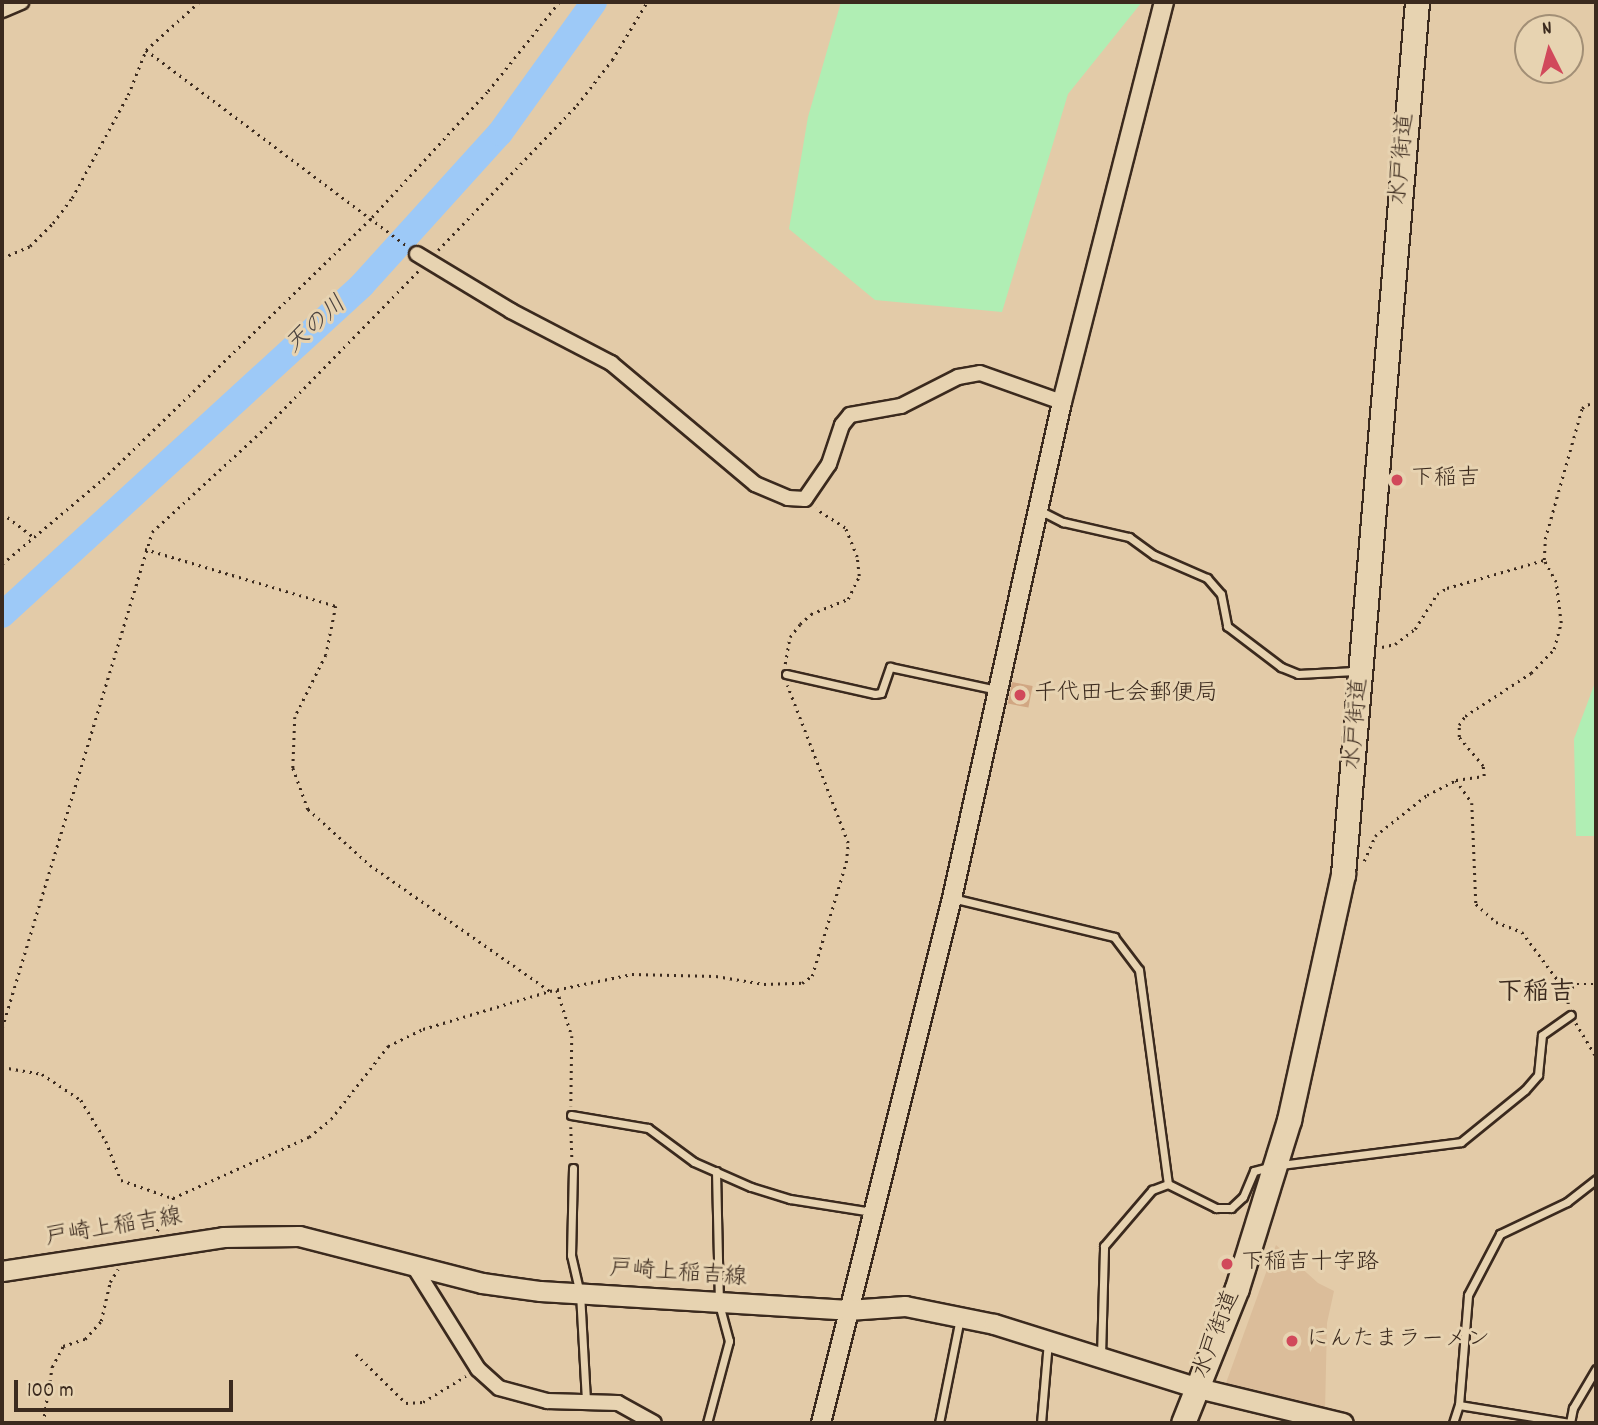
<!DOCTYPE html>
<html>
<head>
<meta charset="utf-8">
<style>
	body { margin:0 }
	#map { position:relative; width:1598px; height:1425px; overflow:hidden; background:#e3cba8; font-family:Dekko,"Klee One",sans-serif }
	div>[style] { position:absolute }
	.built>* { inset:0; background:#dbbd9a }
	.green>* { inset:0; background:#b0eeb4 }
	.river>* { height:26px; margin:-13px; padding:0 13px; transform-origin:13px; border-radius:13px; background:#9dc9f7 }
	.building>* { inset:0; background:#d1a783; transform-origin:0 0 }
	.path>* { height:2.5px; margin-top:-1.25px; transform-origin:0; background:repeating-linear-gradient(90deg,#3b2a1e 0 2px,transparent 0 7px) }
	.roads { filter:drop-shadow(2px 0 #3b2a1e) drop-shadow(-2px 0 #3b2a1e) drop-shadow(0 2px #3b2a1e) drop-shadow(0 -2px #3b2a1e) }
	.service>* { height:7px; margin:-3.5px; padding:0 3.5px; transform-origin:3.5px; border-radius:3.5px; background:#e7d3b1 }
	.minor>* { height:14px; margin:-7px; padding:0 7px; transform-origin:7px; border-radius:7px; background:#e7d3b1 }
	.tertiary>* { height:18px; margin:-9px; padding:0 9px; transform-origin:9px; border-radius:9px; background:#e7d3b1 }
	.secondary>* { height:19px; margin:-9.5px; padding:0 9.5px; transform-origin:9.5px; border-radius:9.5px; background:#e7d3b1 }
	.trunk>* { height:23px; margin:-11.5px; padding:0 11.5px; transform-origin:11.5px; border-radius:11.5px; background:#e7d3b1 }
	.dots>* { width:19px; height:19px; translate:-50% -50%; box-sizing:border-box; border:4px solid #e7d3b1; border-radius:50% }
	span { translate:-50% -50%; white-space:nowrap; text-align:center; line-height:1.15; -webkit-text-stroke:6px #e7d3b1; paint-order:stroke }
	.street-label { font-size:23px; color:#3b2a1e }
	.poi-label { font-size:23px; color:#3b2a1e }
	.left { translate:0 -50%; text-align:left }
	.water-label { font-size:24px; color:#4a423f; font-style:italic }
	.quarter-label { font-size:26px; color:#3b2a1e; font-weight:700 }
	.frame { position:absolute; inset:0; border:4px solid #3b2a1e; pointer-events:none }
	.north { position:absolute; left:1514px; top:14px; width:70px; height:70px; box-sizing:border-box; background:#e7d3b1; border:2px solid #a28f76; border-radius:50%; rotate:354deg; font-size:19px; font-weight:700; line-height:28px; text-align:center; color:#3b2a1e }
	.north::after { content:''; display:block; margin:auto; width:24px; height:32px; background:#d1495b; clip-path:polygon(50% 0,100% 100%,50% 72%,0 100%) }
	.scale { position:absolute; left:14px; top:1380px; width:219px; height:32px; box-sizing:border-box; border:4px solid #3b2a1e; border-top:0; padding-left:9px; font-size:21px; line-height:24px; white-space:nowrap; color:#3b2a1e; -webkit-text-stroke:5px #e7d3b1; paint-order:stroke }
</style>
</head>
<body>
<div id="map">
	<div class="built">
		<div style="clip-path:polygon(1276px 1245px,1318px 1283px,1334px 1291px,1327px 1323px,1325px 1411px,1226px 1383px)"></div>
	</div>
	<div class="green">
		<div style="clip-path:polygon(841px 2px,1142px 2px,1068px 94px,1002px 312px,875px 300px,789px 229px,808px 117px)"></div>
		<div style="clip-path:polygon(1596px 680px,1596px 836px,1576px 836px,1574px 739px)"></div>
	</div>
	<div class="river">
		<div style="left:2px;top:615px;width:488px;rotate:-42.5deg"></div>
		<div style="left:362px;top:285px;width:205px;rotate:-47.8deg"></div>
		<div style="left:500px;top:133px;width:161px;rotate:-54.3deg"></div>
	</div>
	<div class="building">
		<div style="left:1012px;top:682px;width:21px;height:22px;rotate:11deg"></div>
	</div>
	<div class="path">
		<div style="left:146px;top:50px;width:325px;rotate:36.9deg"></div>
		<div style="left:438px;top:250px;width:201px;rotate:-46.2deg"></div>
		<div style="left:577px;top:105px;width:57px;rotate:-52.1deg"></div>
		<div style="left:612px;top:60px;width:68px;rotate:-58.9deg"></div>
		<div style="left:2px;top:258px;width:30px;rotate:-23deg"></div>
		<div style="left:30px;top:246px;width:33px;rotate:-45deg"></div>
		<div style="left:53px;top:223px;width:31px;rotate:-53deg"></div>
		<div style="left:72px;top:198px;width:117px;rotate:-61.5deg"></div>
		<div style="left:128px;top:95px;width:48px;rotate:-68.2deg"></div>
		<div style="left:146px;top:50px;width:72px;rotate:-42.2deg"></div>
		<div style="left:2px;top:513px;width:41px;rotate:37.1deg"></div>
		<div style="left:145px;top:549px;width:199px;rotate:16.6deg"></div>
		<div style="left:336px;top:606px;width:50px;rotate:101.5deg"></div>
		<div style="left:326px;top:655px;width:69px;rotate:116.6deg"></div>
		<div style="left:295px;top:717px;width:51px;rotate:92.2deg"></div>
		<div style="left:293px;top:768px;width:44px;rotate:69.9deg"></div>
		<div style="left:308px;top:809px;width:84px;rotate:42.1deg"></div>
		<div style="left:370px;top:865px;width:220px;rotate:35deg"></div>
		<div style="left:2px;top:564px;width:132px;rotate:-40.1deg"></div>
		<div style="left:103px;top:479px;width:376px;rotate:-44.2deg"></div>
		<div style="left:372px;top:217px;width:171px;rotate:-47.4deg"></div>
		<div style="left:488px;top:91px;width:114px;rotate:-51.4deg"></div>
		<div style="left:1382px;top:647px;width:13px;rotate:-13deg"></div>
		<div style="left:1395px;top:644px;width:25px;rotate:-37deg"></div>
		<div style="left:1415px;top:629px;width:41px;rotate:-57.8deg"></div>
		<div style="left:1437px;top:594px;width:12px;rotate:-31deg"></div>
		<div style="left:1447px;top:588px;width:101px;rotate:-16.1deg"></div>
		<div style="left:785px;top:664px;width:27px;rotate:-80deg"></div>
		<div style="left:790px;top:637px;width:16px;rotate:-52deg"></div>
		<div style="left:800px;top:624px;width:15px;rotate:-42deg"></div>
		<div style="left:811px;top:614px;width:40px;rotate:-22deg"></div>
		<div style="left:848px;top:599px;width:25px;rotate:-64deg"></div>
		<div style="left:859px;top:576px;width:19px;rotate:-96deg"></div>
		<div style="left:857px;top:557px;width:31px;rotate:-112deg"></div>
		<div style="left:845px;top:528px;width:35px;rotate:-147deg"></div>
		<div style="left:1456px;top:780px;width:28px;rotate:55deg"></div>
		<div style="left:1472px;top:803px;width:101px;rotate:87.7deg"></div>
		<div style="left:1476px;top:904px;width:27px;rotate:42deg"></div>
		<div style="left:1496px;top:922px;width:28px;rotate:21deg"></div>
		<div style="left:1522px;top:932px;width:74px;rotate:53.3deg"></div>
		<div style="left:1364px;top:861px;width:27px;rotate:-66deg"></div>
		<div style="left:1375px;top:836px;width:66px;rotate:-38.3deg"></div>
		<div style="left:1427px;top:795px;width:33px;rotate:-27deg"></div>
		<div style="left:1456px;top:780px;width:28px;rotate:-8deg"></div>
		<div style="left:1484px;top:776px;width:10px;rotate:-96deg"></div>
		<div style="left:1483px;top:766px;width:38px;rotate:-130deg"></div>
		<div style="left:1459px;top:737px;width:12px;rotate:-90deg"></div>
		<div style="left:1459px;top:725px;width:11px;rotate:-56deg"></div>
		<div style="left:1465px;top:716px;width:79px;rotate:-33.1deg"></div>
		<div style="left:1531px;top:673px;width:33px;rotate:-46deg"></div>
		<div style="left:1554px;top:649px;width:27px;rotate:-75deg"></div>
		<div style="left:1561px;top:623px;width:41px;rotate:-97deg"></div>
		<div style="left:1556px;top:582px;width:25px;rotate:-119deg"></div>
		<div style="left:1544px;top:560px;width:21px;rotate:-87deg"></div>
		<div style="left:1545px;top:539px;width:136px;rotate:-74.2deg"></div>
		<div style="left:1582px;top:408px;width:7px;rotate:-34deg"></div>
		<div style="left:1588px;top:404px;width:9px;rotate:21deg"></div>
		<div style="left:557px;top:990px;width:48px;rotate:71.9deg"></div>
		<div style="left:572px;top:1036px;width:70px;rotate:90.8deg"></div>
		<div style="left:1568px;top:1004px;width:13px;rotate:-99deg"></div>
		<div style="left:1566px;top:991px;width:13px;rotate:-32deg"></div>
		<div style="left:1577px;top:984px;width:19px"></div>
		<div style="left:1576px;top:1023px;width:39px;rotate:59deg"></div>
		<div style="left:2px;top:1028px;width:518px;rotate:-73.17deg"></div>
		<div style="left:152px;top:532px;width:154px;rotate:-42.6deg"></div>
		<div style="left:265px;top:428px;width:221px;rotate:-45.7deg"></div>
		<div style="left:2px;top:1067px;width:41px;rotate:9.9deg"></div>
		<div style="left:42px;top:1074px;width:47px;rotate:33.7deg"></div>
		<div style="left:81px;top:1100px;width:48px;rotate:58.6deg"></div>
		<div style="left:106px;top:1141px;width:42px;rotate:69deg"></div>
		<div style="left:121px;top:1180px;width:54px;rotate:19.4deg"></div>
		<div style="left:571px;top:1127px;width:32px;rotate:88deg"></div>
		<div style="left:157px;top:1231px;width:37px;rotate:-64deg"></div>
		<div style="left:173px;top:1198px;width:149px;rotate:-24.2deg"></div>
		<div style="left:309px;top:1137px;width:28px;rotate:-39deg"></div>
		<div style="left:331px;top:1119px;width:93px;rotate:-52deg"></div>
		<div style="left:388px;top:1046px;width:39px;rotate:-26deg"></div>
		<div style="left:423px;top:1029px;width:133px;rotate:-16.7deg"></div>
		<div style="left:550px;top:991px;width:84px;rotate:-11.7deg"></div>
		<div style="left:632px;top:974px;width:84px;rotate:1.4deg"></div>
		<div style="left:716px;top:976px;width:49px;rotate:9.5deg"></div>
		<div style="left:764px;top:984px;width:38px;rotate:-2deg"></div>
		<div style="left:802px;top:983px;width:12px;rotate:-35deg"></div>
		<div style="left:812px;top:976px;width:118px;rotate:-73.3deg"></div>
		<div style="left:846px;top:863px;width:20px;rotate:-84deg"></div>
		<div style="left:848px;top:843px;width:169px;rotate:-111.1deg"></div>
		<div style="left:356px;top:1354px;width:70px;rotate:44.4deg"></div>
		<div style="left:406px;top:1403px;width:17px;rotate:-3deg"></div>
		<div style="left:423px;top:1402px;width:50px;rotate:-31.2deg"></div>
		<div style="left:43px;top:1423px;width:57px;rotate:-80.9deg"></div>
		<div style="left:52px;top:1367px;width:24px;rotate:-62deg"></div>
		<div style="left:63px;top:1346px;width:23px;rotate:-18deg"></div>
		<div style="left:85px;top:1339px;width:24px;rotate:-48deg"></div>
		<div style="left:101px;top:1321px;width:40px;rotate:-77deg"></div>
		<div style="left:110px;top:1282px;width:15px;rotate:-58deg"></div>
	</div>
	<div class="roads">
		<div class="service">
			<div style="left:1041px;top:511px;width:25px;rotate:27deg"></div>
			<div style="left:1063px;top:522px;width:68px;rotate:12.8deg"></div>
			<div style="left:1129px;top:537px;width:31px;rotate:36deg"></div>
			<div style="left:1154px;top:555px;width:58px;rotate:23.5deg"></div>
			<div style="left:1207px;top:578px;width:21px;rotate:49deg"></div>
			<div style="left:1221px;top:594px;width:33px;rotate:79deg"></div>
			<div style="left:1227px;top:626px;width:68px;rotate:37.2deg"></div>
			<div style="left:1281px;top:667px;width:18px;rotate:22deg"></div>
			<div style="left:1298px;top:674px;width:57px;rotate:-3deg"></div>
			<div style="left:786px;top:674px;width:91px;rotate:12.7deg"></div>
			<div style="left:875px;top:694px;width:6px;rotate:-9deg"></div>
			<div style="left:881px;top:693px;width:28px;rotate:-71deg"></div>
			<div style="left:890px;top:667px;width:109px;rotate:12.1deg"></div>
			<div style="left:952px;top:898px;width:167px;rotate:13.5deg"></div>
			<div style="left:1114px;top:937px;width:41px;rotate:52.9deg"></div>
			<div style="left:1139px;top:970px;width:216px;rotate:82.3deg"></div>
			<div style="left:571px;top:1115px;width:78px;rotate:9.6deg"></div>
			<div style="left:648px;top:1128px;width:57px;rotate:36.5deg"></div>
			<div style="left:694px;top:1162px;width:62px;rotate:23.7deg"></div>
			<div style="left:751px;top:1187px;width:41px;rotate:17.1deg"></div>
			<div style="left:790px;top:1199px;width:83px;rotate:9deg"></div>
			<div style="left:1280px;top:1165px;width:182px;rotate:-7.2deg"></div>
			<div style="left:1461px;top:1142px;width:82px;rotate:-39.1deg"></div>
			<div style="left:1525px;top:1090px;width:20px;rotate:-49deg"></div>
			<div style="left:1538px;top:1075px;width:40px;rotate:-84.3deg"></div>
			<div style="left:1542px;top:1035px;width:35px;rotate:-35deg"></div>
			<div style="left:573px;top:1168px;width:87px;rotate:91.3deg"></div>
			<div style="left:571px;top:1255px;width:39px;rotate:77deg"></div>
			<div style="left:580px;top:1293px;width:109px;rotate:86.8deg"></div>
			<div style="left:1101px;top:1356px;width:110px;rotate:-88.4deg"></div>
			<div style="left:1104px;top:1246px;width:74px;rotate:-49.4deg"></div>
			<div style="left:1152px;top:1190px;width:17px;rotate:-21deg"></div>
			<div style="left:1168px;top:1184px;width:54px;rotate:26.6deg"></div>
			<div style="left:1216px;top:1208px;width:15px"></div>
			<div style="left:1231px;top:1208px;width:16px;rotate:-43deg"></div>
			<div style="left:1243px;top:1197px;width:28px;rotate:-67deg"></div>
			<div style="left:1254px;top:1171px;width:16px;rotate:-15deg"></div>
			<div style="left:1459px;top:1405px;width:110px;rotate:-85.3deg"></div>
			<div style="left:1468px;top:1295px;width:69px;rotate:-62.3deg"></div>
			<div style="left:1500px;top:1234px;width:74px;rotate:-25.5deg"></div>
			<div style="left:1567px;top:1202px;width:37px;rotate:-38deg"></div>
			<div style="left:707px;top:1423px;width:85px;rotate:-75deg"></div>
			<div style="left:729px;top:1341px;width:39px;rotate:-105deg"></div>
			<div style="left:719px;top:1303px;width:132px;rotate:-91.3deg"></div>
			<div style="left:939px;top:1423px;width:107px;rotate:-78.7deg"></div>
			<div style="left:1041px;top:1423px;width:81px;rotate:-85.1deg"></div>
			<div style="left:1453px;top:1423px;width:19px;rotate:-72deg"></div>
			<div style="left:1459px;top:1405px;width:112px;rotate:9.2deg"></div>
			<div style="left:1570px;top:1423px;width:15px;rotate:-79deg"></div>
			<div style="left:1573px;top:1408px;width:45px;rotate:-59.5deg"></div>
		</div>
		<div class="minor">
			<div style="left:2px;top:10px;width:21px;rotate:-23deg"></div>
			<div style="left:417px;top:254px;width:110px;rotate:31.2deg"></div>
			<div style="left:511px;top:311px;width:113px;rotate:27.5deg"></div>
			<div style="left:611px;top:363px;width:188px;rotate:40deg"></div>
			<div style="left:755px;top:484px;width:36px;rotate:23deg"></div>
			<div style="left:788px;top:498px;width:17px;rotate:3deg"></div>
			<div style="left:805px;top:499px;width:42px;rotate:-55.6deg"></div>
			<div style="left:829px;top:464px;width:41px;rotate:-71.6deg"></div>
			<div style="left:842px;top:425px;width:13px;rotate:-51deg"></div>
			<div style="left:850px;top:415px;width:52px;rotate:-10deg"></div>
			<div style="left:901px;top:406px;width:64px;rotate:-27deg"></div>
			<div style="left:958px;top:377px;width:22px;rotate:-10deg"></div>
			<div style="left:980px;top:373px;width:87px;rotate:19.5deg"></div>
			<div style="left:413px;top:1265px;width:123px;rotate:58deg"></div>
			<div style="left:478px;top:1369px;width:28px;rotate:42deg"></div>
			<div style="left:499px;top:1388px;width:50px;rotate:15.2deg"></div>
			<div style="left:547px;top:1401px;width:71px;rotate:1.6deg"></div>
			<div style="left:618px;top:1403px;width:41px;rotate:29.1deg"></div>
		</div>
		<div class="tertiary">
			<div style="left:821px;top:1423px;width:541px;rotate:-75.99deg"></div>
			<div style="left:952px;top:898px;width:508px;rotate:-77.5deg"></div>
			<div style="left:1062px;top:402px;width:413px;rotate:-75.7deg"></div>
		</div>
		<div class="secondary">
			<div style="left:2px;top:1271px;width:224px;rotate:-8.7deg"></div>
			<div style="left:223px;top:1237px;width:76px;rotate:-0.8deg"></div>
			<div style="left:299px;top:1236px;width:189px;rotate:14.4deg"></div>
			<div style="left:482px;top:1283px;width:59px;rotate:7.9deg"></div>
			<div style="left:540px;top:1291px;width:309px;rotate:3.5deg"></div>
			<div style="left:848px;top:1310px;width:57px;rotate:-4deg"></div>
			<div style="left:905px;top:1306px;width:91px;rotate:11.4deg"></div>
			<div style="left:994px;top:1324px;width:214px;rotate:17.4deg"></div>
			<div style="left:1198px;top:1388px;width:149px;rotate:13.6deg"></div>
		</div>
		<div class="trunk">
			<div style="left:1183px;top:1423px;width:145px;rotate:-68.2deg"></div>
			<div style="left:1237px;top:1288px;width:176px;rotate:-72.8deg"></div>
			<div style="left:1289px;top:1120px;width:252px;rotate:-77.6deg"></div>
			<div style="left:1343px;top:874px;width:875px;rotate:-85.15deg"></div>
		</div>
	</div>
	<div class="dots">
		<div style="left:1397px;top:480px;background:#d1495b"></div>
		<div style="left:1020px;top:695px;background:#d1495b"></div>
		<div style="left:1227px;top:1264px;background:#d1495b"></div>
		<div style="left:1292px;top:1341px;background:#d1495b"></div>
	</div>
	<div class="street-label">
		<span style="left:1404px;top:159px;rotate:-85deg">水戸街道</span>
		<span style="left:1358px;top:724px;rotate:-85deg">水戸街道</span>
		<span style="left:114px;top:1229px;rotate:-9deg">戸崎上稲吉線</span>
		<span style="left:678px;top:1275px;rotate:4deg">戸崎上稲吉線</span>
		<span style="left:1218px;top:1335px;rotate:-69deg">水戸街道</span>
	</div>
	<div class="poi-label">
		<span class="left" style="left:1411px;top:480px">下稲吉</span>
		<span class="left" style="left:1034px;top:695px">千代田七会郵便局</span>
		<span class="left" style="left:1241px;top:1264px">下稲吉十字路</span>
		<span class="left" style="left:1306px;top:1341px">にんたまラーメン</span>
	</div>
	<div class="water-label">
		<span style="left:317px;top:326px;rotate:-42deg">天の川</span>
	</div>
	<div class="quarter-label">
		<span style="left:1536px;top:994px">下稲吉</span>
	</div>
	<div class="frame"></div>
	<div class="north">N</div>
	<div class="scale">100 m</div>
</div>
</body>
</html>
